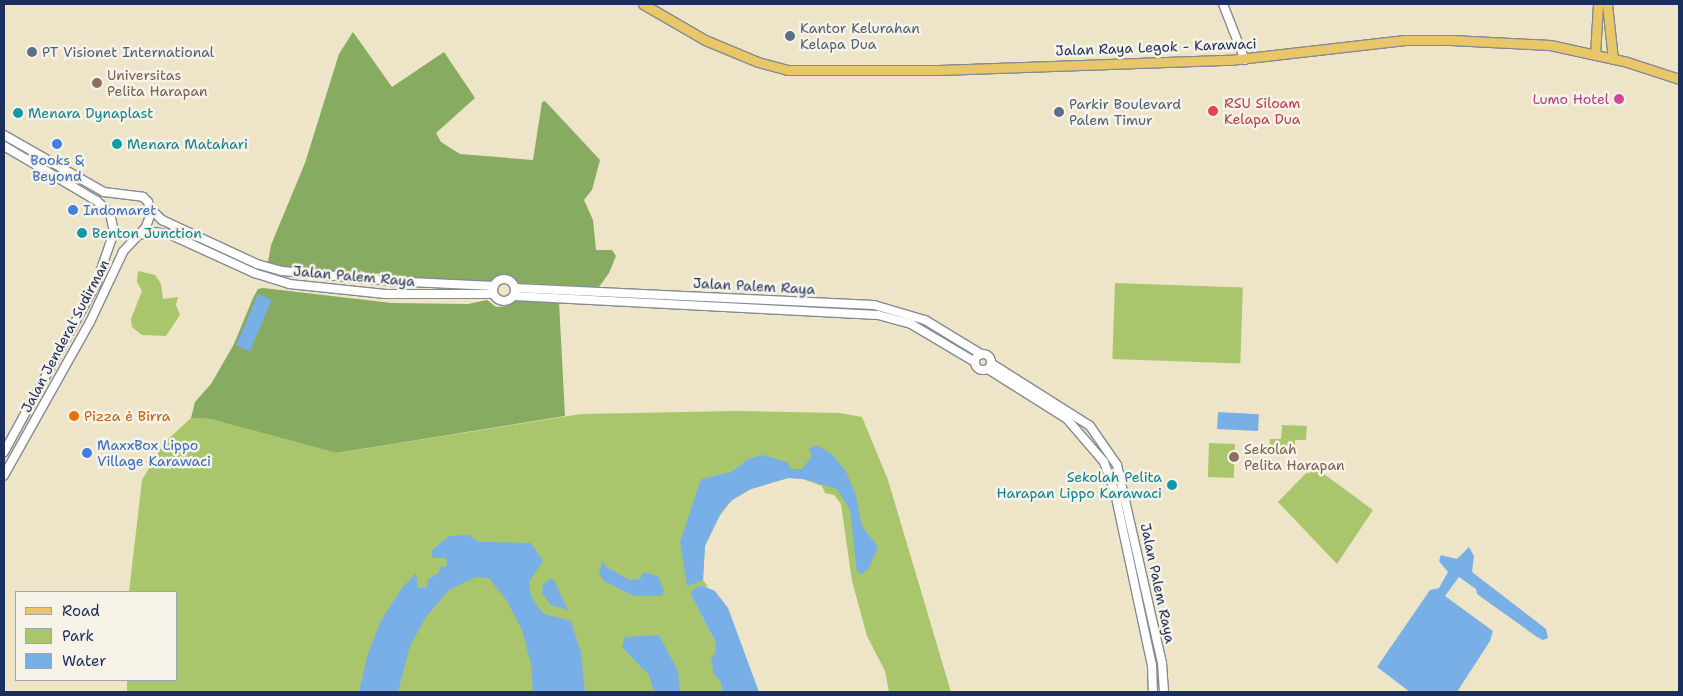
<!DOCTYPE html>
<html>
<head>
<meta charset="utf-8">
<style>
	body { margin:0 }
	#map { position:relative; width:1683px; height:696px; overflow:hidden; background:#eee4c7; font-family:"Shantell Sans",sans-serif }
	div>[style] { position:absolute }
	.green>* { inset:0; background:#aac66c; transform-origin:0 0 }
	.forest>* { inset:0; background:#87ab60 }
	.water>* { inset:0; background:#78afe7; transform-origin:0 0 }
	.roads { filter:drop-shadow(1px 0 #848a92) drop-shadow(-1px 0 #848a92) drop-shadow(0 1px #848a92) drop-shadow(0 -1px #848a92) }
	.minor>* { height:8px; margin:-4px; padding:0 4px; transform-origin:4px; border-radius:4px; background:#fff }
	.minor>.ring { margin:-4px; padding:0; box-sizing:content-box; background:none; border:8px solid #fff; border-radius:50% }
	.major>* { height:9px; margin:-4.5px; padding:0 4.5px; transform-origin:4.5px; border-radius:4.5px; background:#e9c769 }
	.dots>* { width:14px; height:14px; translate:-50% -50%; box-sizing:border-box; border:2px solid #f7f3e8; border-radius:50% }
	span { translate:-50% -50%; white-space:nowrap; text-align:center; line-height:1.15; -webkit-text-stroke:5px #f7f3e8; paint-order:stroke }
	.service-label { font-size:14px; color:#4e5e75 }
	.left { translate:0 -50%; text-align:left }
	.street-label { font-size:14px; color:#1b2f5e }
	.education-label { font-size:14px; color:#785e54 }
	.hotel-label { font-size:14px; color:#b23c85 }
	.right { translate:-100% -50%; text-align:right }
	.health-label { font-size:14px; color:#be3a42 }
	.culture-label { font-size:14px; color:#0d838f }
	.shop-label { font-size:14px; color:#366cbe }
	.food-label { font-size:14px; color:#c56008 }
	.frame { position:absolute; inset:0; border:5px solid #1b2f5e; pointer-events:none }
	.legend { position:absolute; left:15px; top:591px; width:162px; height:90px; box-sizing:border-box; background:#f7f3e8; border:1px solid #9fa5b1; margin:0; padding:6px 9px; list-style:none; font-size:15px; color:#1b2f5e }
	.legend li { display:flex; align-items:center; gap:10px; height:25px }
	.legend b { width:25px; border:1px solid #9fa5b1 }
</style>
</head>
<body>
<div id="map">
	<div class="green">
		<div style="clip-path:polygon(138px 271px,155px 275px,161px 284px,163px 299px,178px 297px,176px 305px,180px 315px,166px 336px,142px 335px,132px 327px,131px 319px,142px 291px,137px 282px)"></div>
		<div style="left:1115px;top:283px;width:128px;height:76px;rotate:2deg"></div>
		<div style="clip-path:polygon(736px 411px,840px 413px,862px 417px,888px 480px,951px 692px,889px 692px,885px 671px,867px 636px,852px 581px,841px 504px,834px 495px,825px 493px,822px 486px,803px 479px,788px 478px,751px 489px,732px 500px,714px 523px,705px 546px,703px 580px,708px 587px,700px 585px,691px 595px,715px 641px,723px 692px,127px 692px,127px 680px,176px 680px,176px 592px,129px 592px,142px 480px,164px 443px,191px 418px,210px 419px,338px 453px,581px 414px)"></div>
		<div style="clip-path:polygon(1282px 425px,1307px 426px,1306px 440px,1295px 440px,1295px 454px,1269px 453px,1270px 439px,1281px 439px)"></div>
		<div style="left:1209px;top:443px;width:26px;height:34px;rotate:2deg"></div>
		<div style="clip-path:polygon(1313px 466px,1373px 510px,1337px 564px,1278px 502px)"></div>
	</div>
	<div class="forest">
		<div style="clip-path:polygon(353px 32px,392px 87px,444px 52px,475px 98px,436px 133px,441px 142px,460px 154px,533px 160px,542px 102px,545px 101px,600px 160px,592px 190px,584px 200px,593px 220px,596px 250px,612px 250px,616px 256px,609px 273px,599px 287px,519px 283px,507px 276px,498px 276px,487px 283px,390px 279px,283px 268px,268px 262px,271px 245px,305px 163px,339px 54px)"></div>
		<div style="clip-path:polygon(263px 288px,392px 303px,468px 304px,487px 300px,496px 307px,508px 306px,517px 300px,559px 302px,565px 416px,337px 453px,210px 419px,191px 418px,195px 402px,211px 384px,234px 344px,253px 298px,258px 289px)"></div>
	</div>
	<div class="water">
		<div style="left:258px;top:294px;width:15px;height:56px;rotate:23deg"></div>
		<div style="left:1218px;top:412px;width:41px;height:17px;rotate:3deg"></div>
		<div style="clip-path:polygon(816px 445px,832px 454px,847px 473px,856px 496px,862px 526px,878px 547px,869px 568px,862px 574px,857px 572px,850px 510px,837px 489px,803px 479px,788px 478px,751px 489px,732px 500px,722px 511px,705px 546px,703px 580px,687px 586px,680px 542px,701px 479px,731px 472px,748px 459px,762px 455px,787px 462px,792px 469px,802px 469px,812px 456px,809px 449px)"></div>
		<div style="clip-path:polygon(468px 535px,479px 542px,531px 543px,543px 561px,529px 582px,531px 597px,544px 614px,571px 621px,581px 652px,585px 692px,533px 692px,531px 665px,522px 630px,507px 601px,489px 578px,476px 577px,449px 590px,426px 617px,410px 646px,398px 692px,359px 692px,367px 657px,380px 622px,402px 588px,416px 573px,418px 588px,427px 588px,428px 579px,439px 573px,440px 567px,447px 566px,446px 558px,433px 558px,431px 551px,449px 536px)"></div>
		<div style="clip-path:polygon(1469px 547px,1474px 556px,1472px 572px,1546px 629px,1548px 638px,1543px 640px,1537px 637px,1477px 594px,1476px 589px,1459px 577px,1445px 596px,1493px 631px,1490px 641px,1457px 692px,1410px 692px,1377px 667px,1430px 590px,1439px 588px,1448px 572px,1439px 561px,1441px 555px,1457px 559px)"></div>
		<div style="clip-path:polygon(602px 561px,606px 567px,630px 580px,640px 579px,644px 572px,658px 576px,664px 591px,662px 596px,634px 596px,604px 581px,599px 574px)"></div>
		<div style="clip-path:polygon(553px 578px,567px 608px,568px 610px,551px 605px,542px 593px,543px 584px)"></div>
		<div style="clip-path:polygon(701px 585px,715px 591px,728px 608px,759px 692px,723px 692px,720px 680px,714px 675px,711px 658px,716px 652px,715px 641px,691px 595px,692px 590px)"></div>
		<div style="clip-path:polygon(659px 635px,678px 671px,680px 692px,654px 692px,649px 675px,622px 647px,625px 637px)"></div>
	</div>
	<div class="roads">
		<div class="minor">
			<div style="left:1223px;top:4px;width:60px;rotate:68.6deg"></div>
			<div style="left:4px;top:135px;width:115px;rotate:29.7deg"></div>
			<div style="left:104px;top:192px;width:39px;rotate:7deg"></div>
			<div style="left:143px;top:197px;width:7px;rotate:45deg"></div>
			<div style="left:148px;top:202px;width:11px;rotate:75deg"></div>
			<div style="left:151px;top:213px;width:15px;rotate:110deg"></div>
			<div style="left:146px;top:227px;width:34px;rotate:133deg"></div>
			<div style="left:123px;top:252px;width:77px;rotate:115.2deg"></div>
			<div style="left:90px;top:322px;width:176px;rotate:119.3deg"></div>
			<div style="left:4px;top:146px;width:108px;rotate:30.6deg"></div>
			<div style="left:97px;top:201px;width:18px;rotate:43deg"></div>
			<div style="left:110px;top:213px;width:19px;rotate:78deg"></div>
			<div style="left:114px;top:232px;width:55px;rotate:109.1deg"></div>
			<div style="left:96px;top:284px;width:192px;rotate:118.7deg"></div>
			<div style="left:151px;top:209px;width:16px;rotate:45deg"></div>
			<div style="left:162px;top:220px;width:105px;rotate:24.9deg"></div>
			<div style="left:257px;top:264px;width:26px;rotate:16deg"></div>
			<div style="left:282px;top:271px;width:107px;rotate:5.3deg"></div>
			<div style="left:389px;top:281px;width:105px;rotate:2.7deg"></div>
			<div style="left:138px;top:235px;width:15px;rotate:-11deg"></div>
			<div style="left:153px;top:232px;width:16px;rotate:7deg"></div>
			<div style="left:169px;top:234px;width:94px;rotate:24.6deg"></div>
			<div style="left:254px;top:273px;width:37px;rotate:17deg"></div>
			<div style="left:289px;top:284px;width:97px;rotate:5.9deg"></div>
			<div style="left:385px;top:294px;width:108px"></div>
			<div class="ring" style="left:493px;top:279px;width:14px;height:14px"></div>
			<div style="left:515px;top:288px;width:359px;rotate:2.7deg"></div>
			<div style="left:874px;top:305px;width:53px;rotate:16.4deg"></div>
			<div style="left:925px;top:320px;width:66px;rotate:31.3deg"></div>
			<div style="left:514px;top:296px;width:364px;rotate:3deg"></div>
			<div style="left:878px;top:315px;width:34px;rotate:15deg"></div>
			<div style="left:911px;top:324px;width:74px;rotate:30.7deg"></div>
			<div class="ring" style="left:975px;top:354px;width:8px;height:8px"></div>
			<div style="left:992px;top:364px;width:116px;rotate:32.3deg"></div>
			<div style="left:1090px;top:426px;width:47px;rotate:55.3deg"></div>
			<div style="left:1117px;top:465px;width:203px;rotate:77.2deg"></div>
			<div style="left:1162px;top:663px;width:29px;rotate:86deg"></div>
			<div style="left:988px;top:369px;width:93px;rotate:32.3deg"></div>
			<div style="left:1067px;top:419px;width:57px;rotate:49.3deg"></div>
			<div style="left:1104px;top:462px;width:33px;rotate:70deg"></div>
			<div style="left:1115px;top:493px;width:176px;rotate:77.9deg"></div>
			<div style="left:1152px;top:665px;width:27px;rotate:88deg"></div>
		</div>
		<div class="major">
			<div style="left:643px;top:4px;width:72px;rotate:30.1deg"></div>
			<div style="left:705px;top:40px;width:57px;rotate:22.5deg"></div>
			<div style="left:758px;top:62px;width:30px;rotate:15deg"></div>
			<div style="left:787px;top:70px;width:152px"></div>
			<div style="left:939px;top:70px;width:291px;rotate:-2deg"></div>
			<div style="left:1230px;top:60px;width:176px;rotate:-6.5deg"></div>
			<div style="left:1405px;top:40px;width:46px"></div>
			<div style="left:1451px;top:40px;width:99px;rotate:2.9deg"></div>
			<div style="left:1550px;top:45px;width:79px;rotate:12.4deg"></div>
			<div style="left:1627px;top:62px;width:55px;rotate:18.1deg"></div>
			<div style="left:1607px;top:4px;width:55px;rotate:83.8deg"></div>
			<div style="left:1595px;top:55px;width:51px;rotate:-86.6deg"></div>
		</div>
	</div>
	<div class="dots">
		<div style="left:790px;top:36px;background:#5c6f8a"></div>
		<div style="left:32px;top:52px;background:#5c6f8a"></div>
		<div style="left:97px;top:83px;background:#8d6e63"></div>
		<div style="left:1619px;top:99px;background:#d1479c"></div>
		<div style="left:1213px;top:111px;background:#e0444e"></div>
		<div style="left:1059px;top:112px;background:#5c6f8a"></div>
		<div style="left:18px;top:113px;background:#0f9aa8"></div>
		<div style="left:57px;top:144px;background:#3f7fe0"></div>
		<div style="left:117px;top:144px;background:#0f9aa8"></div>
		<div style="left:73px;top:210px;background:#3f7fe0"></div>
		<div style="left:82px;top:233px;background:#0f9aa8"></div>
		<div style="left:74px;top:416px;background:#e8710a"></div>
		<div style="left:87px;top:453px;background:#3f7fe0"></div>
		<div style="left:1234px;top:457px;background:#8d6e63"></div>
		<div style="left:1172px;top:485px;background:#0f9aa8"></div>
	</div>
	<div class="service-label">
		<span class="left" style="left:800px;top:36px">Kantor Kelurahan<br>Kelapa Dua</span>
		<span class="left" style="left:42px;top:52px">PT Visionet International</span>
		<span class="left" style="left:1069px;top:112px">Parkir Boulevard<br>Palem Timur</span>
	</div>
	<div class="street-label">
		<span style="left:1156px;top:47px;rotate:-2deg">Jalan Raya Legok - Karawaci</span>
		<span style="left:354px;top:276px;rotate:5deg">Jalan Palem Raya</span>
		<span style="left:754px;top:286px;rotate:3deg">Jalan Palem Raya</span>
		<span style="left:65px;top:336px;rotate:-62deg">Jalan Jenderal Sudirman</span>
		<span style="left:1158px;top:583px;rotate:78deg">Jalan Palem Raya</span>
	</div>
	<div class="education-label">
		<span class="left" style="left:107px;top:83px">Universitas<br>Pelita Harapan</span>
		<span class="left" style="left:1244px;top:457px">Sekolah<br>Pelita Harapan</span>
	</div>
	<div class="hotel-label">
		<span class="right" style="left:1609px;top:99px">Lumo Hotel</span>
	</div>
	<div class="health-label">
		<span class="left" style="left:1224px;top:111px">RSU Siloam<br>Kelapa Dua</span>
	</div>
	<div class="culture-label">
		<span class="left" style="left:28px;top:113px">Menara Dynaplast</span>
		<span class="left" style="left:127px;top:144px">Menara Matahari</span>
		<span class="left" style="left:92px;top:233px">Benton Junction</span>
		<span class="right" style="left:1162px;top:485px">Sekolah Pelita<br>Harapan Lippo Karawaci</span>
	</div>
	<div class="shop-label">
		<span style="left:57px;top:168px">Books &amp;<br>Beyond</span>
		<span class="left" style="left:83px;top:210px">Indomaret</span>
		<span class="left" style="left:97px;top:453px">MaxxBox Lippo<br>Village Karawaci</span>
	</div>
	<div class="food-label">
		<span class="left" style="left:84px;top:416px">Pizza ė Birra</span>
	</div>
	<div class="frame"></div>
	<ul class="legend">
	<li><b style="height:6px;background:#e9c769"></b>Road</li>
	<li><b style="height:14px;background:#aac66c"></b>Park</li>
	<li><b style="height:14px;background:#78afe7"></b>Water</li>
	</ul>
</div>
</body>
</html>
